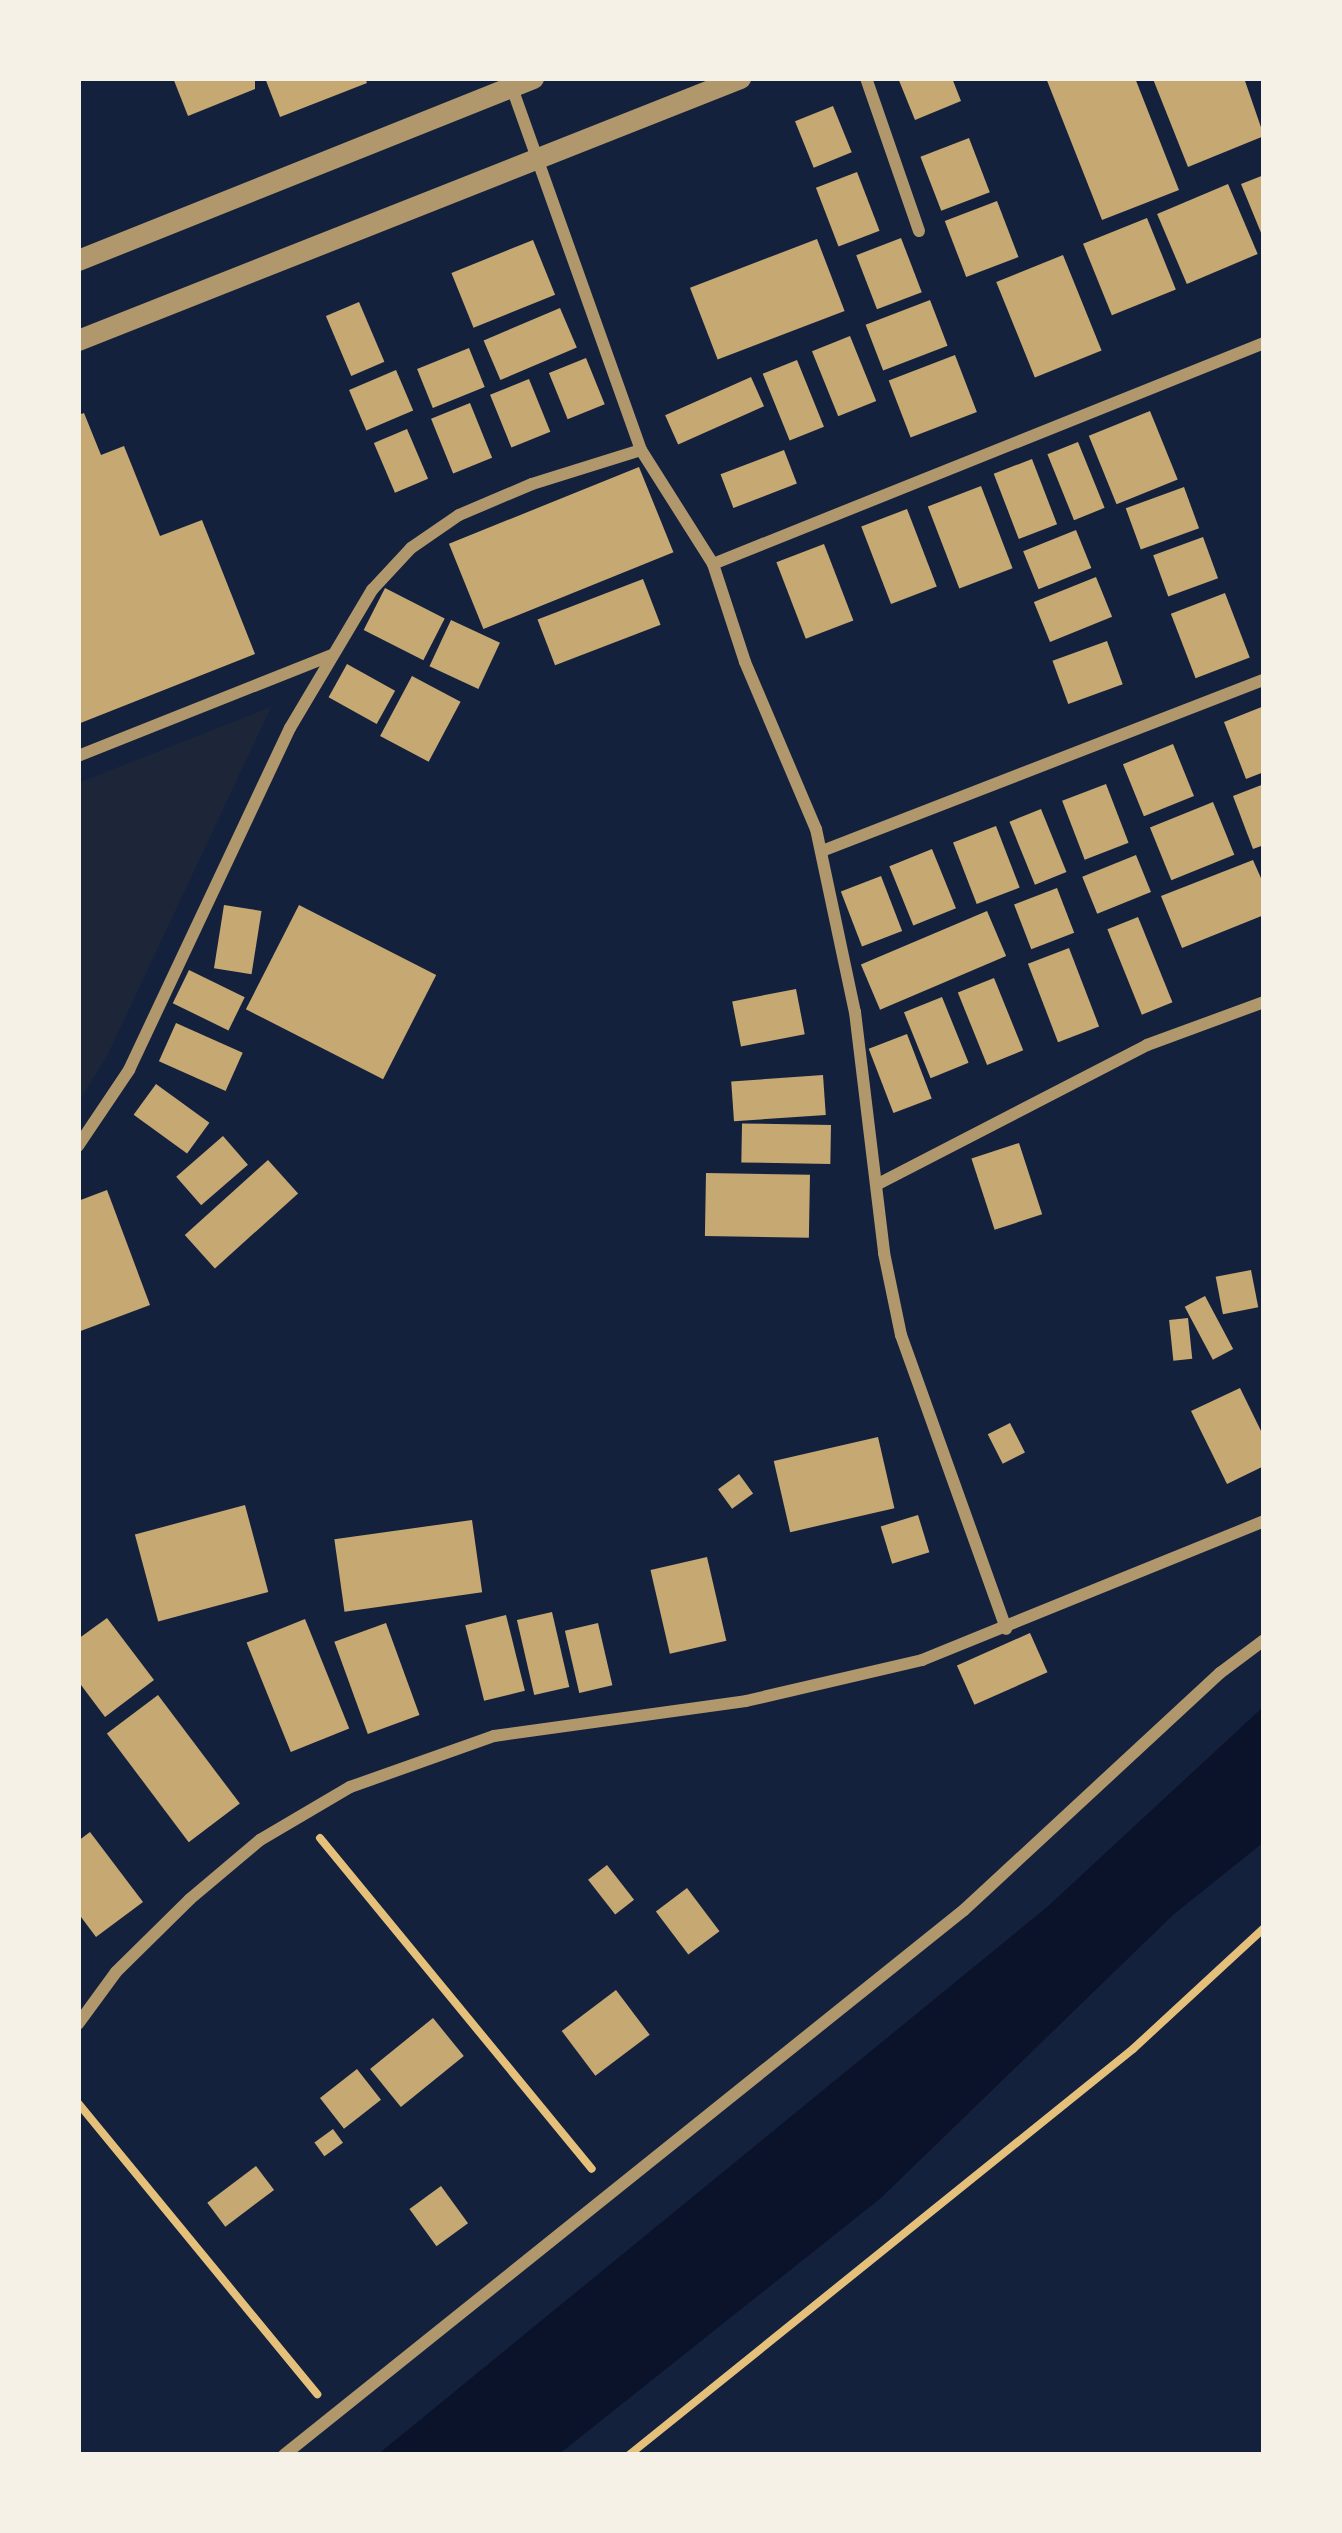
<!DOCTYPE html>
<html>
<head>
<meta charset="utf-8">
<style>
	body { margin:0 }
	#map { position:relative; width:1342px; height:2533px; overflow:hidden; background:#14213d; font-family:"Fira Sans",sans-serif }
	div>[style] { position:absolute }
	.green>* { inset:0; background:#1d2539 }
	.water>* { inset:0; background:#0b132b }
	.building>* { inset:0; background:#c6a872; transform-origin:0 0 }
	.path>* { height:8px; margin:-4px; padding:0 4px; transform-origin:4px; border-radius:4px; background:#e5c07b }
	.minor>* { height:12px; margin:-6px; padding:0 6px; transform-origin:6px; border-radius:6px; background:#b1986c }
	.tertiary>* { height:21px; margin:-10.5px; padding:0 10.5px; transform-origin:10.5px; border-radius:10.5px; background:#b1986c }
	span { translate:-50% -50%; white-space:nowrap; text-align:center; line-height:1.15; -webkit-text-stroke:9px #f6f1e7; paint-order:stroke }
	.frame { position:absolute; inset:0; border:81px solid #f6f1e7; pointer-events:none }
</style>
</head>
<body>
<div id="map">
	<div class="green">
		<div style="clip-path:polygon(271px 707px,108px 1054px,78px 1103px,78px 783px)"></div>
	</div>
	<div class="water">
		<div style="clip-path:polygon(1264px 1706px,1264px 1842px,1173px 1915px,881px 2198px,558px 2455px,377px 2455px,1047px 1907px)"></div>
	</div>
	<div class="building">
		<div style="clip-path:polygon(173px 78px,255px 78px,255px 89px,188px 116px)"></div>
		<div style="clip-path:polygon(265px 78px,365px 78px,367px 83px,280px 117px)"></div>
		<div style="clip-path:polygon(898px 78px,952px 78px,961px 101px,915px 120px)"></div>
		<div style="clip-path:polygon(1046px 78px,1135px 78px,1179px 190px,1102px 220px)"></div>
		<div style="clip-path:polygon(1244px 78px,1264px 136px,1188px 167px,1153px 79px)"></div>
		<div style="left:833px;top:106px;width:50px;height:41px;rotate:68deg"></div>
		<div style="left:969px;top:138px;width:58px;height:52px;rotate:69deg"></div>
		<div style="left:857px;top:172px;width:63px;height:44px;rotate:69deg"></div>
		<div style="clip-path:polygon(1264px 175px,1264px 240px,1241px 184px)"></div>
		<div style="left:1228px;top:184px;width:76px;height:77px;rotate:67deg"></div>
		<div style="left:997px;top:201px;width:60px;height:56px;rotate:69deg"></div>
		<div style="left:1147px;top:218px;width:77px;height:69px;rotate:68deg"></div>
		<div style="left:901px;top:238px;width:58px;height:48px;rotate:69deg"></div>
		<div style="left:817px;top:239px;width:77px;height:136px;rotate:69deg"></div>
		<div style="left:533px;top:240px;width:59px;height:88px;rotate:68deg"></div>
		<div style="left:1063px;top:255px;width:103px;height:72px;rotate:68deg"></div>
		<div style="left:930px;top:300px;width:49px;height:69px;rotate:69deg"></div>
		<div style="left:359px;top:302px;width:65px;height:36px;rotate:67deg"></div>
		<div style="left:560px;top:308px;width:43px;height:83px;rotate:67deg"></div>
		<div style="left:850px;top:336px;width:70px;height:41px;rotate:68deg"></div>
		<div style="left:469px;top:348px;width:42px;height:56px;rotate:68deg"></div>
		<div style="left:955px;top:355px;width:61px;height:71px;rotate:69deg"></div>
		<div style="left:586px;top:358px;width:50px;height:40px;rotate:68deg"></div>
		<div style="left:797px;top:360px;width:72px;height:37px;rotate:68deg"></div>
		<div style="left:396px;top:370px;width:44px;height:51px;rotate:67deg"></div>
		<div style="left:751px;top:377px;width:32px;height:94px;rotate:66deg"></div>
		<div style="left:529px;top:379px;width:57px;height:42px;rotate:68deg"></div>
		<div style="left:470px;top:403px;width:59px;height:42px;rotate:68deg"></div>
		<div style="left:1150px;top:411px;width:74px;height:66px;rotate:68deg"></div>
		<div style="clip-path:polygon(84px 413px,101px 455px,124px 446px,160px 536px,202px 520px,255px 654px,78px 724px,78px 415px)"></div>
		<div style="left:407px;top:429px;width:54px;height:36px;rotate:67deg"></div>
		<div style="left:1078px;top:442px;width:71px;height:33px;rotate:68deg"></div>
		<div style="left:784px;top:450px;width:36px;height:68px;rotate:69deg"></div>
		<div style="left:1032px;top:459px;width:70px;height:41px;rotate:69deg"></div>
		<div style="left:639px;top:467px;width:92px;height:205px;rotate:68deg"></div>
		<div style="left:981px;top:486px;width:88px;height:57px;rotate:69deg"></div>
		<div style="left:1184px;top:487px;width:44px;height:62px;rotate:70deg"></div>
		<div style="left:907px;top:509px;width:83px;height:49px;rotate:69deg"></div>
		<div style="left:1076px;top:530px;width:41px;height:57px;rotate:68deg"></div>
		<div style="left:1203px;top:537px;width:44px;height:53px;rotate:70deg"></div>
		<div style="left:824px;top:544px;width:82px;height:51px;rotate:69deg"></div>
		<div style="left:1096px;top:577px;width:43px;height:67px;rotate:68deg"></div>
		<div style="left:643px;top:579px;width:49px;height:113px;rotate:69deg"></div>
		<div style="left:385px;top:588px;width:67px;height:47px;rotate:27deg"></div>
		<div style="left:1225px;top:593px;width:69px;height:58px;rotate:69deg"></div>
		<div style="left:451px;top:620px;width:54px;height:51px;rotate:25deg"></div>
		<div style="left:1107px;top:641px;width:46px;height:58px;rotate:70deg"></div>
		<div style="left:347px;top:664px;width:55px;height:38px;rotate:29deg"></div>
		<div style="left:412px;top:676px;width:55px;height:68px;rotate:28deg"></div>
		<div style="clip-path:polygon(1264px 706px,1264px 772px,1246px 779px,1224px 722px)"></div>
		<div style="left:1173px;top:744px;width:56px;height:54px;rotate:68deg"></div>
		<div style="left:1106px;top:784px;width:63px;height:47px;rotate:69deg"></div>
		<div style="clip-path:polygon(1264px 784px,1264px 845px,1253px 849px,1233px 796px)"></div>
		<div style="left:1213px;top:802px;width:57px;height:68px;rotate:68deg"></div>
		<div style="left:1041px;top:809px;width:68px;height:34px;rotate:68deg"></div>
		<div style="left:996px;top:826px;width:66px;height:46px;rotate:69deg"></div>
		<div style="left:932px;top:849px;width:64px;height:46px;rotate:68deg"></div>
		<div style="left:1136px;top:855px;width:40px;height:58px;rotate:68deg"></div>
		<div style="clip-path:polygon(1253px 860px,1264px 885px,1264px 915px,1182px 948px,1161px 896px)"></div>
		<div style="left:881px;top:876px;width:59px;height:43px;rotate:69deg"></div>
		<div style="left:1057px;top:888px;width:48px;height:46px;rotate:69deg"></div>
		<div style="left:224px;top:905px;width:38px;height:64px;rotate:9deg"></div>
		<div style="left:299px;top:905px;width:154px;height:117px;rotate:27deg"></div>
		<div style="left:987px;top:911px;width:49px;height:137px;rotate:67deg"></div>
		<div style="left:1138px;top:917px;width:92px;height:33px;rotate:68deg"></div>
		<div style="left:1069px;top:948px;width:84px;height:44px;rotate:69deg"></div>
		<div style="left:189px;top:970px;width:62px;height:37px;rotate:26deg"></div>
		<div style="left:994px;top:978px;width:78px;height:39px;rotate:68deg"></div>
		<div style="left:796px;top:989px;width:46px;height:65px;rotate:79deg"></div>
		<div style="left:942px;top:997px;width:71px;height:41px;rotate:68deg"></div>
		<div style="left:176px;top:1023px;width:73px;height:42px;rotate:24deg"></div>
		<div style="left:907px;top:1034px;width:69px;height:41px;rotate:69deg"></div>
		<div style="left:823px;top:1075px;width:40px;height:92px;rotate:86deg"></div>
		<div style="left:156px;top:1084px;width:66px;height:38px;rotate:36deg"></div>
		<div style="left:831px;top:1125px;width:39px;height:89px;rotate:91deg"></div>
		<div style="left:223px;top:1136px;width:38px;height:62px;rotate:49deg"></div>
		<div style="left:1019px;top:1143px;width:75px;height:50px;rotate:72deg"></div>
		<div style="left:268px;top:1160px;width:45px;height:112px;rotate:48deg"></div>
		<div style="left:706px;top:1173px;width:104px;height:63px;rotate:1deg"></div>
		<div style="clip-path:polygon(107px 1190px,150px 1305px,78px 1332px,78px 1201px)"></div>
		<div style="left:1251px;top:1270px;width:38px;height:36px;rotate:79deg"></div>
		<div style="left:1205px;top:1296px;width:60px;height:23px;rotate:62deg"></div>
		<div style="left:1188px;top:1318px;width:41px;height:19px;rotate:84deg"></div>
		<div style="clip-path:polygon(1240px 1388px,1264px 1437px,1264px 1466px,1227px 1484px,1191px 1411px)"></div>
		<div style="left:1010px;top:1423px;width:33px;height:25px;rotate:63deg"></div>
		<div style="left:878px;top:1437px;width:73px;height:107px;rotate:77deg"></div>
		<div style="left:739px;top:1474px;width:24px;height:26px;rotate:54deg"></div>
		<div style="left:245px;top:1505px;width:90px;height:114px;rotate:75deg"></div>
		<div style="left:918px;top:1515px;width:39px;height:39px;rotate:73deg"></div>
		<div style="left:472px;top:1520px;width:73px;height:139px;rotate:82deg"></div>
		<div style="left:707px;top:1557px;width:86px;height:58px;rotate:77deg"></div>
		<div style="left:552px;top:1612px;width:77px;height:36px;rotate:77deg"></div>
		<div style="left:506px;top:1615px;width:78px;height:42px;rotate:76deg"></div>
		<div style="clip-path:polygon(107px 1618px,154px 1680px,105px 1717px,78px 1681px,78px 1639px)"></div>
		<div style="left:305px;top:1619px;width:118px;height:63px;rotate:68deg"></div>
		<div style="left:386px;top:1623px;width:98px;height:55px;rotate:70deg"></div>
		<div style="left:598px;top:1623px;width:64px;height:34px;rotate:77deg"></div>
		<div style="left:1030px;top:1633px;width:43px;height:80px;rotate:66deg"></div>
		<div style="left:158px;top:1695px;width:136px;height:64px;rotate:53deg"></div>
		<div style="clip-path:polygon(90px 1832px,143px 1902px,96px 1937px,78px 1913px,78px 1841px)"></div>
		<div style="left:607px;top:1865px;width:44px;height:24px;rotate:52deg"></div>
		<div style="left:687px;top:1888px;width:54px;height:39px;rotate:53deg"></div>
		<div style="left:616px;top:1990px;width:56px;height:68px;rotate:53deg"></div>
		<div style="left:433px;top:2018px;width:49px;height:81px;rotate:51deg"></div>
		<div style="left:357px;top:2069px;width:39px;height:47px;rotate:52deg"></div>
		<div style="left:333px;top:2129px;width:17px;height:23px;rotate:54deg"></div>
		<div style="left:256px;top:2166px;width:30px;height:61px;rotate:53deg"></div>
		<div style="left:441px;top:2186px;width:46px;height:39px;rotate:54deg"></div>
	</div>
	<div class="path">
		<div style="left:320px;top:1838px;width:428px;rotate:50.6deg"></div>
		<div style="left:78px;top:2103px;width:377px;rotate:50.6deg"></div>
		<div style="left:629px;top:2455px;width:647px;rotate:-38.85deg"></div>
		<div style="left:1133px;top:2049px;width:178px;rotate:-42.7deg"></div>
	</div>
	<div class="minor">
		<div style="left:866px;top:78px;width:162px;rotate:70.9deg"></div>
		<div style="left:511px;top:85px;width:387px;rotate:70.4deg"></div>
		<div style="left:641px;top:450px;width:135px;rotate:57.7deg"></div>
		<div style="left:713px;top:564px;width:103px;rotate:71.9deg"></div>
		<div style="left:745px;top:662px;width:181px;rotate:67deg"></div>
		<div style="left:816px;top:829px;width:187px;rotate:78deg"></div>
		<div style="left:855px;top:1012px;width:243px;rotate:83.1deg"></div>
		<div style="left:884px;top:1253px;width:84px;rotate:78.3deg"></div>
		<div style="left:901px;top:1335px;width:312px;rotate:70.3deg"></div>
		<div style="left:713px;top:564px;width:594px;rotate:-21.86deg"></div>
		<div style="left:78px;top:756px;width:273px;rotate:-21.7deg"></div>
		<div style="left:822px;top:851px;width:474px;rotate:-21.2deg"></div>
		<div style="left:78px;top:1146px;width:92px;rotate:-56.1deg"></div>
		<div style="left:129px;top:1070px;width:378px;rotate:-64.8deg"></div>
		<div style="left:290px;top:728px;width:161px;rotate:-59.3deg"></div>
		<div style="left:372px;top:590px;width:57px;rotate:-47.1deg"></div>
		<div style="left:411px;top:548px;width:58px;rotate:-34.5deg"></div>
		<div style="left:459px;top:515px;width:79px;rotate:-23deg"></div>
		<div style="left:532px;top:484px;width:114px;rotate:-17.3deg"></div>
		<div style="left:878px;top:1184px;width:303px;rotate:-27.3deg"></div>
		<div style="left:1147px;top:1045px;width:125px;rotate:-20.2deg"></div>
		<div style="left:78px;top:2024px;width:64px;rotate:-53.8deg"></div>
		<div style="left:116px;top:1972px;width:104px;rotate:-44.6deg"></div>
		<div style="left:190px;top:1899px;width:92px;rotate:-40.1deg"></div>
		<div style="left:260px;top:1840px;width:104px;rotate:-30.5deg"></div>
		<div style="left:350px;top:1787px;width:153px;rotate:-19.5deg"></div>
		<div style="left:494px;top:1736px;width:254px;rotate:-7.9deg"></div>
		<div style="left:746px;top:1701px;width:181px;rotate:-13.1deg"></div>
		<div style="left:922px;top:1660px;width:369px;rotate:-22.1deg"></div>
		<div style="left:284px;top:2455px;width:871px;rotate:-38.71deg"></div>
		<div style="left:964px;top:1910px;width:349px;rotate:-42.8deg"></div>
		<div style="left:1220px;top:1673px;width:55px;rotate:-36.9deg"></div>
	</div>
	<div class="tertiary">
		<div style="left:78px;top:260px;width:490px;rotate:-21.8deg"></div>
		<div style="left:78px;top:340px;width:712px;rotate:-21.59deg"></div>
	</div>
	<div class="frame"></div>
</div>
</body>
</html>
